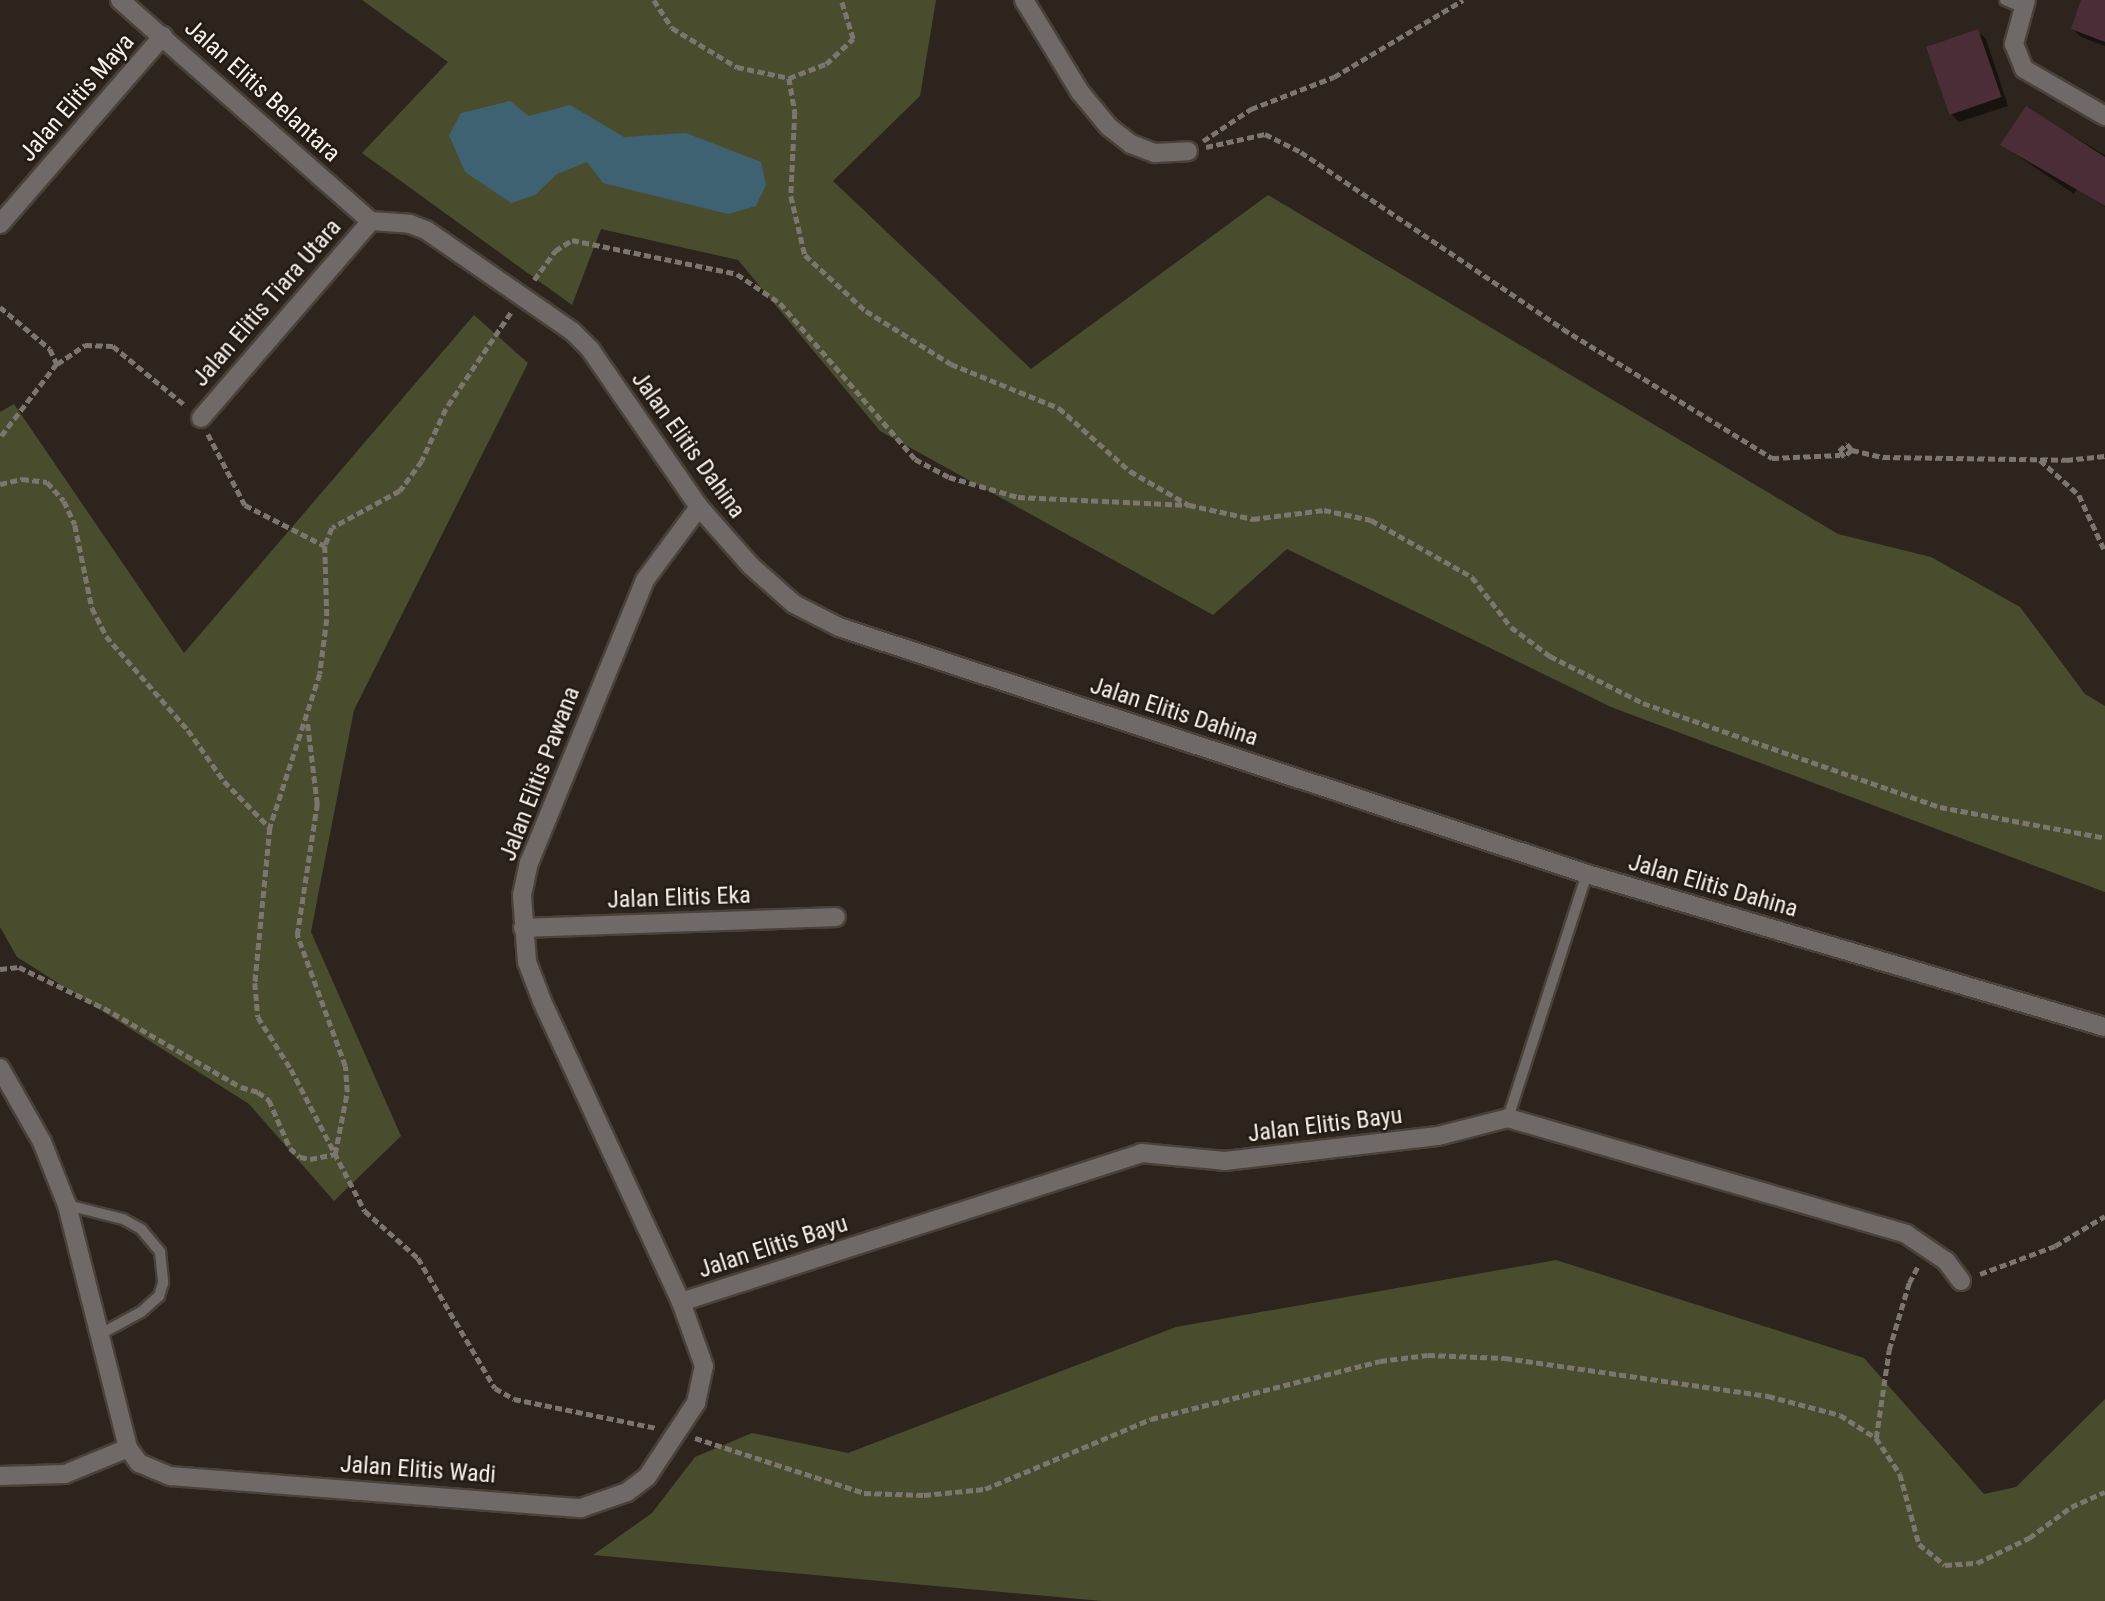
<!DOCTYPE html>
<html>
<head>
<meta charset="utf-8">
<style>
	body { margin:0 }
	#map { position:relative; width:2105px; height:1601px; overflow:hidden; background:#2d241d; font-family:"Roboto Condensed",sans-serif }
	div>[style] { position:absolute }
	.green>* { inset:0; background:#4a4c2e }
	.water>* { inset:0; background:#3f6272 }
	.shadow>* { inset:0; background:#0007 }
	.building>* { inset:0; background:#4b2d38; transform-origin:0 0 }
	.path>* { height:4.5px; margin-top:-2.25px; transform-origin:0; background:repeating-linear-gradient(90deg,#7d756f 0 7px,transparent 0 10.5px) }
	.roads { filter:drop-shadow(2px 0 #49413a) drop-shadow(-2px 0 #49413a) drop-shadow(0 2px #49413a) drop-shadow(0 -2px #49413a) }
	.lane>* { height:10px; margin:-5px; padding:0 5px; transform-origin:5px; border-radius:5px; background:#6f6967 }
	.street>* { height:18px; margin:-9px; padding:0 9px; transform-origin:9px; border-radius:9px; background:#6f6967 }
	span { translate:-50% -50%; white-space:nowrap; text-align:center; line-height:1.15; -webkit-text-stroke:5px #231a14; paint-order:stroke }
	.street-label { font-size:24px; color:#f7f1ec }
</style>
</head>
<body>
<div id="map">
	<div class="green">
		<div style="clip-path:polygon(362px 0,936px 0,920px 96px,833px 181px,1031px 369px,1268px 195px,1838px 534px,1931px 557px,2020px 607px,2085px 694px,2105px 706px,2105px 892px,1611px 707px,1287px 549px,1213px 615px,880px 431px,738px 260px,601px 229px,572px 305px,362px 153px,448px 62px)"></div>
		<div style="clip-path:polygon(474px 315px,528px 363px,354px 710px,311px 932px,401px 1136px,334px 1201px,249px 1104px,17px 957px,0 927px,0 412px,14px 404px,184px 653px)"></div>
		<div style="clip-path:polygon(1556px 1260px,1864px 1358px,1984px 1494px,2016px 1487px,2105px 1399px,2105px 1601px,1102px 1601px,593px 1555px,652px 1513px,695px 1457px,752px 1433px,848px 1453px,1176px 1327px)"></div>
	</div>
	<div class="water">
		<div style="clip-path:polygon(510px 101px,529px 116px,570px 105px,624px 137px,686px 133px,761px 162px,766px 185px,756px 206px,728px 214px,603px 183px,587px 162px,557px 174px,535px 195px,511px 203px,465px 172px,449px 135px,461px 113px)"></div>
	</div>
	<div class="shadow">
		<div style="clip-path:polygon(2084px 0,2105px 0,2105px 46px,2081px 37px,2073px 29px)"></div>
		<div style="clip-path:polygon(1977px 31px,1986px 39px,2008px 106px,1959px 122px,1951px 114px)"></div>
		<div style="clip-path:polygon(2026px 108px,2105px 155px,2105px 207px,2077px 189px,2074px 194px,2002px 145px)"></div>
	</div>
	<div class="building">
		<div style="clip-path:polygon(2081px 0,2105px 0,2105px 42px,2071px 29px)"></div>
		<div style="left:1978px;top:29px;width:72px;height:55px;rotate:71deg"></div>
		<div style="clip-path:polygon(2026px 106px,2105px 157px,2105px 206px,2000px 145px)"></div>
	</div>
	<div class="path">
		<div style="left:654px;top:0;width:33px;rotate:57deg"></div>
		<div style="left:672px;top:28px;width:76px;rotate:31deg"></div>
		<div style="left:737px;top:67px;width:53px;rotate:11.9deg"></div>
		<div style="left:789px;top:78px;width:40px;rotate:-21deg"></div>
		<div style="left:826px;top:64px;width:37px;rotate:-43deg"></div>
		<div style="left:853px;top:39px;width:41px;rotate:-107.1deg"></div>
		<div style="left:789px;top:78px;width:35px;rotate:80deg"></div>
		<div style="left:795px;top:112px;width:84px;rotate:92.7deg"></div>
		<div style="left:791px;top:196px;width:61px;rotate:76.7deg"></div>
		<div style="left:805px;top:255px;width:83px;rotate:42.6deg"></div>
		<div style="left:866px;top:311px;width:100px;rotate:31.9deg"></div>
		<div style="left:951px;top:364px;width:117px;rotate:22.2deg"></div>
		<div style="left:1059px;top:408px;width:95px;rotate:41.6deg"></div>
		<div style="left:1130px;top:471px;width:68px;rotate:30deg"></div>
		<div style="left:1189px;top:505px;width:66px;rotate:12.3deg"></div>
		<div style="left:1253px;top:519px;width:72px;rotate:-7.2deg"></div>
		<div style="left:1324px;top:510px;width:48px;rotate:12deg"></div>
		<div style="left:1371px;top:520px;width:116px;rotate:29.4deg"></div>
		<div style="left:1472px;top:577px;width:63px;rotate:52deg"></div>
		<div style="left:1511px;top:627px;width:49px;rotate:36.6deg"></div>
		<div style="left:1550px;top:656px;width:104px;rotate:26.8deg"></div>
		<div style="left:1643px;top:703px;width:315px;rotate:19.3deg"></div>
		<div style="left:1940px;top:807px;width:168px;rotate:10.6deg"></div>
		<div style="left:1203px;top:141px;width:58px;rotate:-33.7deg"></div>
		<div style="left:1251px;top:109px;width:89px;rotate:-21.1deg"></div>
		<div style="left:1334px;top:77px;width:150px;rotate:-30.8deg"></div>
		<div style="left:1206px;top:147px;width:60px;rotate:-12.4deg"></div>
		<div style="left:1265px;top:134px;width:40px;rotate:26.6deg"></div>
		<div style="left:1301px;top:152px;width:316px;rotate:34deg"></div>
		<div style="left:1563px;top:329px;width:246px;rotate:31.7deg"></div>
		<div style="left:1772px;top:458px;width:68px;rotate:-2.5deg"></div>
		<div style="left:534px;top:280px;width:36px;rotate:-54deg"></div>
		<div style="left:555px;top:251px;width:20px;rotate:-33deg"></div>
		<div style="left:572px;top:240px;width:168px;rotate:11.6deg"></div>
		<div style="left:737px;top:274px;width:52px;rotate:34deg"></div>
		<div style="left:780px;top:303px;width:206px;rotate:49.1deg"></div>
		<div style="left:915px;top:459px;width:38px;rotate:28deg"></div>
		<div style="left:949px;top:477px;width:72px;rotate:16.2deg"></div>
		<div style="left:1018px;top:497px;width:171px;rotate:2.7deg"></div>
		<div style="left:0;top:307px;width:65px;rotate:40deg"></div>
		<div style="left:50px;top:349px;width:17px;rotate:65deg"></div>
		<div style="left:57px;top:364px;width:93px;rotate:127.6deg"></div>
		<div style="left:511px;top:313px;width:116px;rotate:124.1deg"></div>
		<div style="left:446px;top:409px;width:57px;rotate:114.8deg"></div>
		<div style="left:422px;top:461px;width:37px;rotate:126deg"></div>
		<div style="left:400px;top:491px;width:77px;rotate:151.4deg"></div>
		<div style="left:332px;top:528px;width:19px;rotate:111deg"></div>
		<div style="left:325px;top:546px;width:73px;rotate:88.4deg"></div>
		<div style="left:327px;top:619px;width:55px;rotate:97.3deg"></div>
		<div style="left:320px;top:674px;width:162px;rotate:108deg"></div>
		<div style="left:270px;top:828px;width:156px;rotate:95.5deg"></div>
		<div style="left:255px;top:983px;width:34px;rotate:85deg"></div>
		<div style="left:258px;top:1017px;width:62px;rotate:57.6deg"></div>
		<div style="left:291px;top:1069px;width:160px;rotate:62.5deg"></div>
		<div style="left:365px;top:1211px;width:71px;rotate:41.6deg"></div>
		<div style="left:418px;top:1258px;width:151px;rotate:59.4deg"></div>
		<div style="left:495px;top:1388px;width:22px;rotate:30deg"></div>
		<div style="left:514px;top:1399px;width:145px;rotate:11.5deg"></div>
		<div style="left:57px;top:364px;width:34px;rotate:-34deg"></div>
		<div style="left:85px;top:345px;width:28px;rotate:2deg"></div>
		<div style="left:113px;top:346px;width:94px;rotate:39.4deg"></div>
		<div style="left:208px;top:434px;width:80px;rotate:62.5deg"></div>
		<div style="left:245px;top:505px;width:90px;rotate:27.1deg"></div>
		<div style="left:1852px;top:450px;width:11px;rotate:139deg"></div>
		<div style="left:1844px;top:457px;width:8px;rotate:-130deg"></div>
		<div style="left:1839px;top:451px;width:11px;rotate:-41deg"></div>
		<div style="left:1847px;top:444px;width:8px;rotate:50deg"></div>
		<div style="left:1852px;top:450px;width:32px;rotate:13deg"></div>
		<div style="left:1883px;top:457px;width:183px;rotate:0.9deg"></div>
		<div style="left:2066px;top:460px;width:39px;rotate:-6deg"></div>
		<div style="left:2040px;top:460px;width:52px;rotate:41.9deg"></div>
		<div style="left:2079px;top:495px;width:62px;rotate:65.1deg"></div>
		<div style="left:0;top:484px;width:23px;rotate:-13deg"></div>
		<div style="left:22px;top:479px;width:25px;rotate:7deg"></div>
		<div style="left:47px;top:482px;width:25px;rotate:48deg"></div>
		<div style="left:64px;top:501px;width:26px;rotate:65deg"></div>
		<div style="left:75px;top:525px;width:85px;rotate:78.4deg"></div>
		<div style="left:92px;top:608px;width:31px;rotate:63deg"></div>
		<div style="left:106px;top:636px;width:125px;rotate:48.9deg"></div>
		<div style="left:188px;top:730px;width:62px;rotate:54.8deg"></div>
		<div style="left:224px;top:781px;width:66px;rotate:45.6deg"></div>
		<div style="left:0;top:969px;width:19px;rotate:-6deg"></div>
		<div style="left:19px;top:967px;width:94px;rotate:25.8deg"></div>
		<div style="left:104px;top:1008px;width:158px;rotate:30deg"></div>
		<div style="left:241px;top:1087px;width:18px;rotate:16deg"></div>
		<div style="left:258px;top:1092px;width:14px;rotate:36deg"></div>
		<div style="left:269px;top:1100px;width:52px;rotate:66.4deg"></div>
		<div style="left:290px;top:1148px;width:13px;rotate:42deg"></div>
		<div style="left:300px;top:1157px;width:10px;rotate:11deg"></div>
		<div style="left:310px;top:1159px;width:25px;rotate:-11deg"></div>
		<div style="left:335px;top:1154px;width:63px;rotate:-79deg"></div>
		<div style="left:347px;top:1092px;width:26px;rotate:-94deg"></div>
		<div style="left:345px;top:1066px;width:140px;rotate:-110.1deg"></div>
		<div style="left:297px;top:935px;width:133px;rotate:-81.3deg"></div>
		<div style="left:317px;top:804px;width:84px;rotate:-96.9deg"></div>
		<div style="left:1980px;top:1274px;width:80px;rotate:-20.5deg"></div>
		<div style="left:2055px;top:1246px;width:58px;rotate:-31deg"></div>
		<div style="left:695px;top:1438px;width:178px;rotate:18deg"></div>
		<div style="left:864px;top:1493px;width:60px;rotate:1.9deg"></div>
		<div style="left:924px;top:1495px;width:61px;rotate:-5.6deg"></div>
		<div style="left:985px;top:1489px;width:180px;rotate:-22.9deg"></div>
		<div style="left:1151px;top:1419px;width:236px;rotate:-14.2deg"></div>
		<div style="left:1380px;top:1361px;width:48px;rotate:-7.1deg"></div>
		<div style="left:1428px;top:1355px;width:77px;rotate:2.2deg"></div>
		<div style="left:1505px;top:1358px;width:266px;rotate:8.2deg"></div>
		<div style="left:1768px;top:1396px;width:74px;rotate:14.8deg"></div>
		<div style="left:1840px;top:1415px;width:43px;rotate:32.6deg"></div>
		<div style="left:1876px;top:1438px;width:43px;rotate:56.3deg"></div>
		<div style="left:1900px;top:1474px;width:73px;rotate:74.8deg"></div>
		<div style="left:1919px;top:1544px;width:33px;rotate:39deg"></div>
		<div style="left:1945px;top:1565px;width:32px;rotate:-4deg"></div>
		<div style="left:1977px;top:1563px;width:58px;rotate:-25.7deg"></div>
		<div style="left:2029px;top:1538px;width:52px;rotate:-36.4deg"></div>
		<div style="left:2071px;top:1507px;width:37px;rotate:-24deg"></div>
		<div style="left:1876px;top:1438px;width:89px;rotate:-81.6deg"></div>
		<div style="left:1889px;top:1350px;width:70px;rotate:-73.4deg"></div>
		<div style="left:1909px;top:1283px;width:19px;rotate:-62deg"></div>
	</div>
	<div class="roads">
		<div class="lane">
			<div style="left:2005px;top:0;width:21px;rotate:23deg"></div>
			<div style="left:1508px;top:1118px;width:256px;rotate:-72.1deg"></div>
			<div style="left:67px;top:1205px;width:58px;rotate:14deg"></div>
			<div style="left:123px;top:1219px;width:21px;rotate:29deg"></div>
			<div style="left:141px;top:1229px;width:30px;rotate:50deg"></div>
			<div style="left:160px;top:1252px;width:31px;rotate:84deg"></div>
			<div style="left:163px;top:1283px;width:14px;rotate:107deg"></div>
			<div style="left:159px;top:1296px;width:24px;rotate:138deg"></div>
			<div style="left:141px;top:1312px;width:50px;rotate:151.4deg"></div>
		</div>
		<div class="street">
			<div style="left:120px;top:0;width:334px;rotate:41.4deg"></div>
			<div style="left:1024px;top:0;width:108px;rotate:58.7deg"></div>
			<div style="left:1080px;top:92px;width:45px;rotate:50.4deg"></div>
			<div style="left:1109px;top:127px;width:28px;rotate:38deg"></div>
			<div style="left:1131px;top:144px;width:26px;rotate:21deg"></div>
			<div style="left:1155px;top:153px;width:33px;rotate:-3deg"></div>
			<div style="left:2026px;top:0;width:46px;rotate:105.3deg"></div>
			<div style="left:2014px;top:44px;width:27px;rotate:68deg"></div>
			<div style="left:2024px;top:69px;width:94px;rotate:30.1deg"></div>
			<div style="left:371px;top:221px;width:39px;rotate:4deg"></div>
			<div style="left:410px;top:224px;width:17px;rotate:21deg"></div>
			<div style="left:426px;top:230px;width:178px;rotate:34.7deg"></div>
			<div style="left:572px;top:331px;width:25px;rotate:45deg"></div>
			<div style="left:590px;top:349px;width:192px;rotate:55.4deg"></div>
			<div style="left:699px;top:507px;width:79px;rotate:48.6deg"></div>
			<div style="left:751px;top:566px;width:57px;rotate:41.5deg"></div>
			<div style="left:794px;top:604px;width:51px;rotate:27.1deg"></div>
			<div style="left:839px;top:627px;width:788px;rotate:18.27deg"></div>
			<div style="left:1587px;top:874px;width:540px;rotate:16.46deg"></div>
			<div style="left:0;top:224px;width:249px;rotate:-49.1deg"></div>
			<div style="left:201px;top:418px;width:260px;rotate:-49.2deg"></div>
			<div style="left:523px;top:928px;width:313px;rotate:-2deg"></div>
			<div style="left:0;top:1068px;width:85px;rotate:60.4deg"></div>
			<div style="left:42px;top:1142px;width:68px;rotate:68.4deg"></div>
			<div style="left:67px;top:1205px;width:251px;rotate:75.9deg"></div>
			<div style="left:681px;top:1302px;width:484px;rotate:-17.9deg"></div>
			<div style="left:1141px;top:1153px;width:84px;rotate:5.4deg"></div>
			<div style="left:1225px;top:1161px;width:214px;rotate:-6.7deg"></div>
			<div style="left:1438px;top:1136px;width:72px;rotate:-14.4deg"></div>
			<div style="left:1508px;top:1118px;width:415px;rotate:16.2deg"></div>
			<div style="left:1906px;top:1234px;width:48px;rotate:34deg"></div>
			<div style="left:1946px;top:1261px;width:25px;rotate:53deg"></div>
			<div style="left:0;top:1476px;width:65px;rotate:-1.8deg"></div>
			<div style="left:65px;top:1474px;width:68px;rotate:-22.4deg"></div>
			<div style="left:128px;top:1448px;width:19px;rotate:54deg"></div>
			<div style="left:139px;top:1463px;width:34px;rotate:23deg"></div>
			<div style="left:170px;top:1476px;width:412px;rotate:4.5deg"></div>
			<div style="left:581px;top:1508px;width:49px;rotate:-19.2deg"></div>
			<div style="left:627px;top:1492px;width:25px;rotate:-37deg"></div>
			<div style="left:647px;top:1477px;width:89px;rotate:-56.5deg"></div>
			<div style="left:696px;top:1403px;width:38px;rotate:-78deg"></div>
			<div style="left:704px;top:1366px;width:68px;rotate:-109.8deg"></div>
			<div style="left:681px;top:1302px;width:332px;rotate:-114.8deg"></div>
			<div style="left:542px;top:1001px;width:42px;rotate:-111deg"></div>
			<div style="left:527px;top:962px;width:67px;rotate:-94.3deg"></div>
			<div style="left:522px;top:895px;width:33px;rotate:-78deg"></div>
			<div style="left:529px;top:863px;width:306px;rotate:-67.7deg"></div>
			<div style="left:645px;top:580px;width:91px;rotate:-53.5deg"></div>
		</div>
	</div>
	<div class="street-label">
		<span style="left:262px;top:91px;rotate:42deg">Jalan Elitis Belantara</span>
		<span style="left:77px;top:98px;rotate:-49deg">Jalan Elitis Maya</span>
		<span style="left:267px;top:303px;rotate:-49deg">Jalan Elitis Tiara Utara</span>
		<span style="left:688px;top:445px;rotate:54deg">Jalan Elitis Dahina</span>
		<span style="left:1174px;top:712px;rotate:18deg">Jalan Elitis Dahina</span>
		<span style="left:540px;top:774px;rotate:-69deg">Jalan Elitis Pawana</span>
		<span style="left:1713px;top:886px;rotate:16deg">Jalan Elitis Dahina</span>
		<span style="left:679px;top:898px;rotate:-2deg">Jalan Elitis Eka</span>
		<span style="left:1325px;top:1125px;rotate:-7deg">Jalan Elitis Bayu</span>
		<span style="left:773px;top:1247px;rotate:-18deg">Jalan Elitis Bayu</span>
		<span style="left:418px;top:1470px;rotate:4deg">Jalan Elitis Wadi</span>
	</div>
</div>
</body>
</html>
